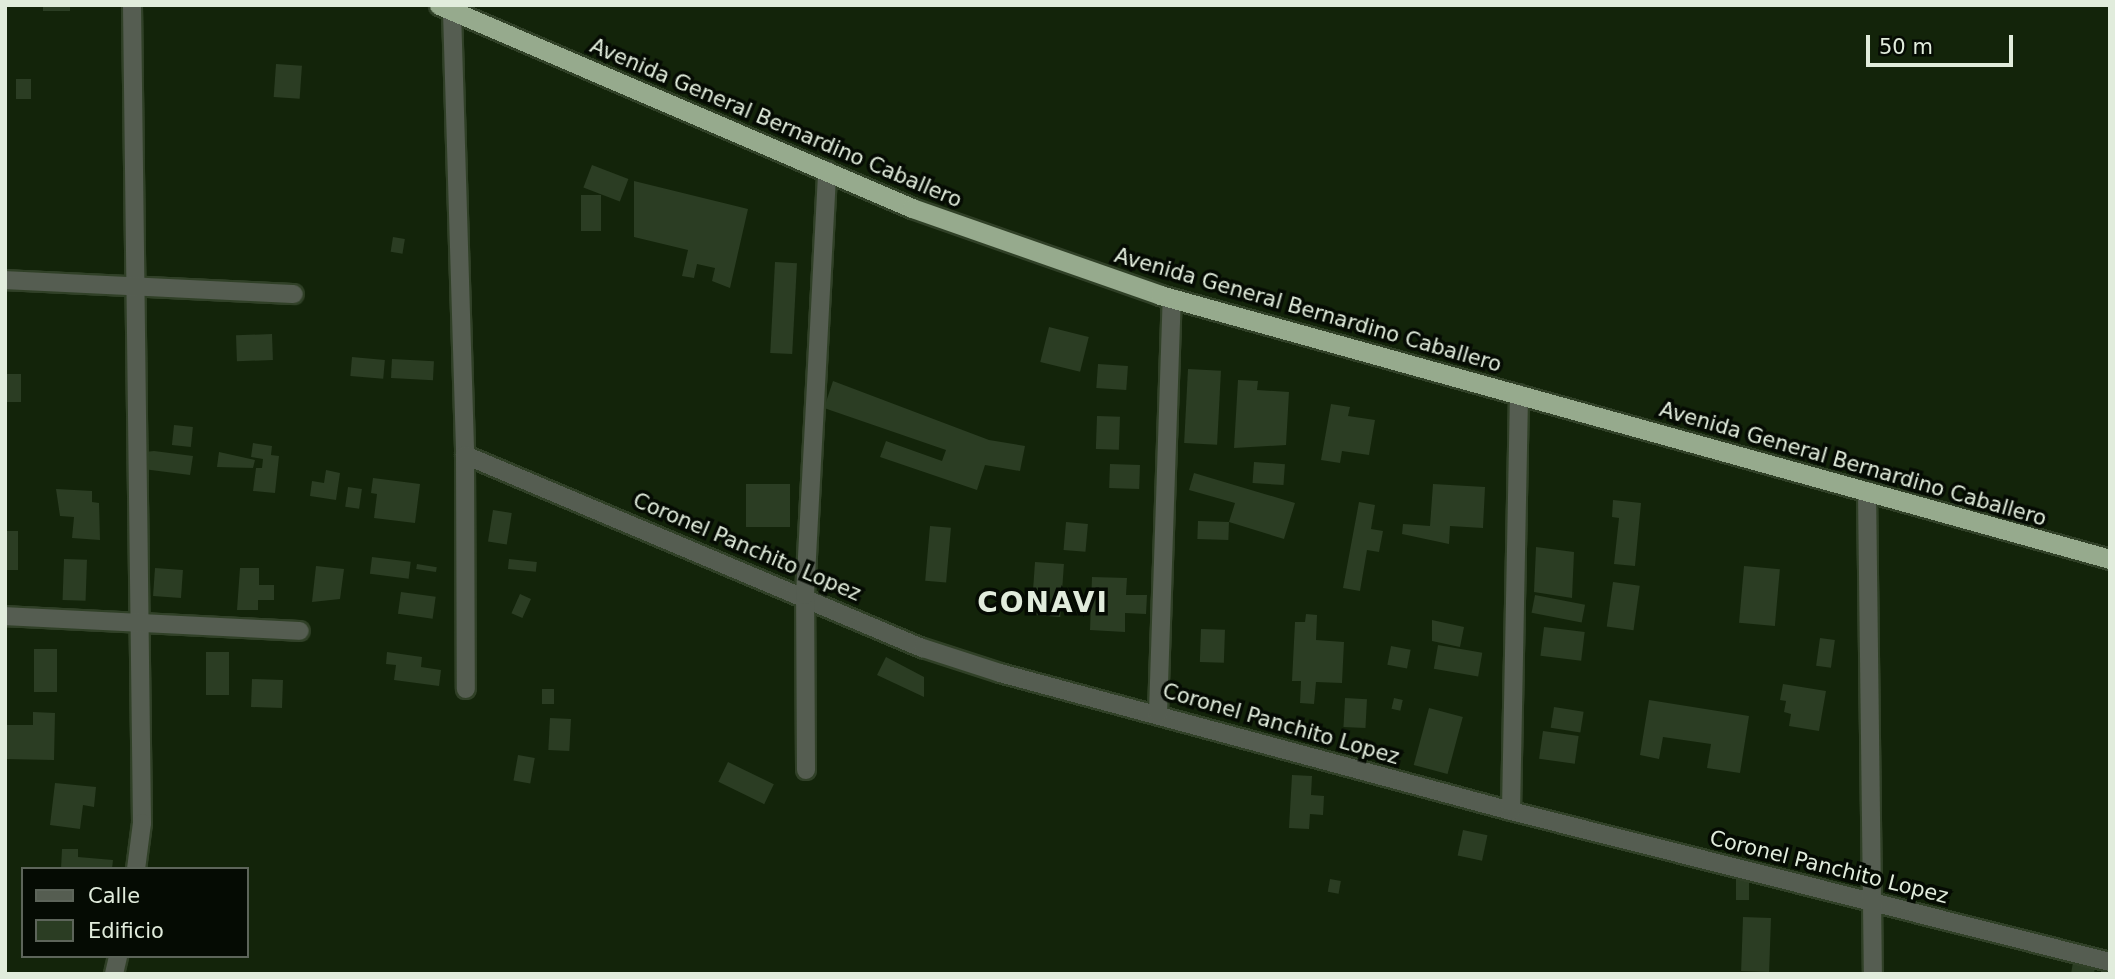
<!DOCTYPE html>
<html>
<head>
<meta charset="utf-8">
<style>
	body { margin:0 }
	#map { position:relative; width:2115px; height:979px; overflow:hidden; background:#13240a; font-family:"DejaVu Sans",sans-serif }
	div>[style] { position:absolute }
	.building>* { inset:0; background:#2b3d23; transform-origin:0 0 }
	.roads { filter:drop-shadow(2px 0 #304027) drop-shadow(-2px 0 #304027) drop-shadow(0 2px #304027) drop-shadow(0 -2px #304027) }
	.minor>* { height:18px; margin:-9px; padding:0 9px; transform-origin:9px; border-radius:9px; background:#555d51 }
	.trunk>* { height:19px; margin:-9.5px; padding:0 9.5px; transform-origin:9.5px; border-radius:9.5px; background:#96aa8d }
	span { translate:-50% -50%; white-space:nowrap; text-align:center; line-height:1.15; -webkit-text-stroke:7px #050b03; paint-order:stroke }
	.street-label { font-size:21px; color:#e1ecdc }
	.district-label { font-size:28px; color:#e1ecdc; font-weight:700; letter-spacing:2px }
	.frame { position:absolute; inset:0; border:7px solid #e1ecdc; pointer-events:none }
	.legend { position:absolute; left:21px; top:867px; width:228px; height:91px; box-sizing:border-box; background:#050b03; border:2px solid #5d655a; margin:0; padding:9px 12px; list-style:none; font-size:21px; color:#e1ecdc }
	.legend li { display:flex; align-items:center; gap:14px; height:35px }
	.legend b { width:35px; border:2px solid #5d655a }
	.scale { position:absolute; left:1866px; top:35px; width:147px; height:32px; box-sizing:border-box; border:4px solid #e1ecdc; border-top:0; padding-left:9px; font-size:21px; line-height:24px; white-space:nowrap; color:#e1ecdc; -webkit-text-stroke:5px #050b03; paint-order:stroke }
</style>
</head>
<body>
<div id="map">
	<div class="building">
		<div style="left:43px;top:5px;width:27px;height:6px"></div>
		<div style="left:276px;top:64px;width:26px;height:33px;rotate:4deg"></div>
		<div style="left:16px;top:79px;width:15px;height:20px"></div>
		<div style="left:592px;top:165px;width:39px;height:24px;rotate:21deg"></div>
		<div style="clip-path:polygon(634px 181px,748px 209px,730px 288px,712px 281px,715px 268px,697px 264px,694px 278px,682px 276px,688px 250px,634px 237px)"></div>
		<div style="left:581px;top:195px;width:20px;height:36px"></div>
		<div style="left:393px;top:237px;width:12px;height:15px;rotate:9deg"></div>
		<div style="left:775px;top:262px;width:22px;height:91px;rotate:3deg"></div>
		<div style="left:1049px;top:327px;width:41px;height:36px;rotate:14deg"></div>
		<div style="left:272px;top:334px;width:26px;height:36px;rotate:88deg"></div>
		<div style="left:352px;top:357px;width:33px;height:19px;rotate:5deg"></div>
		<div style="left:392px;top:359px;width:42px;height:19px;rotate:3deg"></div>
		<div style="left:1098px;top:364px;width:30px;height:24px;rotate:4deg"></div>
		<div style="left:1188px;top:369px;width:33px;height:74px;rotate:3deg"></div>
		<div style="left:21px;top:374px;width:28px;height:16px;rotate:90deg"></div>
		<div style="clip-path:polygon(1238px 380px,1258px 381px,1257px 390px,1289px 392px,1286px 445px,1234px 448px)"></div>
		<div style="clip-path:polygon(833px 381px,989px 440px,1025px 446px,1020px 471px,985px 465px,977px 490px,880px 457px,886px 441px,942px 461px,946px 450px,824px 408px)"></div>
		<div style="clip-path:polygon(1331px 404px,1350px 407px,1348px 416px,1375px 420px,1369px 455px,1342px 451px,1340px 463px,1321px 460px)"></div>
		<div style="left:1097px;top:416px;width:23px;height:33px;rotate:2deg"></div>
		<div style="left:174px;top:425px;width:19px;height:20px;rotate:6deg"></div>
		<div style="clip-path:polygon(253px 443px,272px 446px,271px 455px,279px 456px,275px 493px,253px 491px,256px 468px,262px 468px,263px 459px,251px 457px)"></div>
		<div style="clip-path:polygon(154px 451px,193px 456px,190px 475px,143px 469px,145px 452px)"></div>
		<div style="clip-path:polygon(219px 452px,255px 460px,253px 468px,217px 467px)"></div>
		<div style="left:1254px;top:462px;width:31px;height:21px;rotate:4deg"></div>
		<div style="left:1110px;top:464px;width:30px;height:24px;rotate:2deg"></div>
		<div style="clip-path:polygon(326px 470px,340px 473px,336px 500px,310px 496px,312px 481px,324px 483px)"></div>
		<div style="clip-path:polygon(1194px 473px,1295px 503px,1284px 539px,1229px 522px,1235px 503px,1189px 490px)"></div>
		<div style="clip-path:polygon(373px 478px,420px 484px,415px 523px,374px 518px,377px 494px,371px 493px)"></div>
		<div style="left:746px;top:484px;width:44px;height:43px"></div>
		<div style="clip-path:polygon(1433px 484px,1485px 487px,1483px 528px,1450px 526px,1449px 544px,1402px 534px,1403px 524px,1430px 526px)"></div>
		<div style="left:348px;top:487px;width:14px;height:20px;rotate:8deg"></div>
		<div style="clip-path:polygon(56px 489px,92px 491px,92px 502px,99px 503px,100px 540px,72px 538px,74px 517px,60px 516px)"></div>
		<div style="clip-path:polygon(1613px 500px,1641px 503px,1635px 566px,1614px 564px,1619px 518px,1612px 517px)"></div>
		<div style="clip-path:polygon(1359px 502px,1375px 505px,1371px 529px,1383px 531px,1379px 552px,1367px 550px,1360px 591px,1343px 588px)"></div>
		<div style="left:493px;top:510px;width:19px;height:32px;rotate:9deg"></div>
		<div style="left:1198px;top:521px;width:31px;height:18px;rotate:2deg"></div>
		<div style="left:1066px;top:522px;width:22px;height:28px;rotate:5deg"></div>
		<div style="left:930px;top:526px;width:21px;height:55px;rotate:5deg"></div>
		<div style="left:5px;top:531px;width:13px;height:39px"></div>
		<div style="clip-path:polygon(1536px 547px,1574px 552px,1572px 598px,1534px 592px)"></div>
		<div style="left:372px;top:557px;width:39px;height:17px;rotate:7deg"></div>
		<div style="left:64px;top:559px;width:23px;height:41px;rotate:2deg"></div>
		<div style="left:509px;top:559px;width:28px;height:10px;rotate:6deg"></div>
		<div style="left:1035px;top:562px;width:29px;height:53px;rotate:4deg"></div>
		<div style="left:417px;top:564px;width:20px;height:5px;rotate:9deg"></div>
		<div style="clip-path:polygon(316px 566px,344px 569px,340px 599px,312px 602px)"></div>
		<div style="left:1744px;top:566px;width:36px;height:57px;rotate:5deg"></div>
		<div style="left:155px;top:568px;width:28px;height:28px;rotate:4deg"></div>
		<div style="clip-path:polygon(240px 568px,259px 568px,259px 585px,274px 585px,274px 600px,258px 600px,258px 610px,237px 610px)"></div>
		<div style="clip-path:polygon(1092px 577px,1127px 578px,1126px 595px,1147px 595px,1146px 614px,1125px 613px,1125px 632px,1090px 630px)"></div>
		<div style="left:1613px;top:582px;width:27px;height:45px;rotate:8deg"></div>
		<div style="left:401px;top:592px;width:35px;height:22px;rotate:8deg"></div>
		<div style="left:520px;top:594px;width:12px;height:21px;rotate:24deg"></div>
		<div style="left:1535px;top:595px;width:51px;height:18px;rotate:11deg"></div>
		<div style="clip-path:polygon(1306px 614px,1317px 615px,1316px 640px,1344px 642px,1342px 683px,1316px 682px,1314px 704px,1300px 703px,1301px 681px,1292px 681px,1295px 622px,1305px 622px)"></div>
		<div style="clip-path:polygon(1432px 620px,1464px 627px,1460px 647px,1432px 641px)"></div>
		<div style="left:1544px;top:627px;width:41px;height:29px;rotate:7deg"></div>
		<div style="left:1201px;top:629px;width:24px;height:33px;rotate:2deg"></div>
		<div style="left:1820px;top:638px;width:15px;height:28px;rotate:8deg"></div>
		<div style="left:1438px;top:645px;width:45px;height:24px;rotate:10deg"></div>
		<div style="left:1391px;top:646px;width:20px;height:19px;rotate:11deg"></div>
		<div style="left:34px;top:649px;width:23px;height:43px"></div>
		<div style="left:206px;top:652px;width:23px;height:43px"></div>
		<div style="clip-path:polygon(387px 652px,422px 657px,421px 667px,441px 670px,439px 686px,394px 680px,396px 665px,386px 664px)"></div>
		<div style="clip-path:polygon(886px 657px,924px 677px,924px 697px,877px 675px)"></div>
		<div style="left:252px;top:679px;width:31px;height:28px;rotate:2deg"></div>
		<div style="clip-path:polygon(1783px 684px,1826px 691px,1819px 731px,1789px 726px,1791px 714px,1784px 712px,1786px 701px,1780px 700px)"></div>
		<div style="left:542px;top:689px;width:12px;height:15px"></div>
		<div style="left:1345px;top:698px;width:22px;height:29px;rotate:3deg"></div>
		<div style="left:1394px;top:698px;width:9px;height:11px;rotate:13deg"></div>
		<div style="clip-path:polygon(1649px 700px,1749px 716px,1740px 773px,1707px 768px,1711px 744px,1663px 737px,1659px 759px,1640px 755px)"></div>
		<div style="left:1554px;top:707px;width:30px;height:21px;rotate:9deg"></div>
		<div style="left:1429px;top:708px;width:35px;height:59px;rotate:15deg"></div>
		<div style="clip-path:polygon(33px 712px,55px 713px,54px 760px,5px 759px,5px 725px,33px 725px)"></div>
		<div style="left:550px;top:718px;width:21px;height:32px;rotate:3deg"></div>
		<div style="left:1543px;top:731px;width:36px;height:28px;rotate:8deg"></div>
		<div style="left:518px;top:755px;width:17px;height:26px;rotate:10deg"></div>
		<div style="left:728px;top:762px;width:51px;height:22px;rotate:26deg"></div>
		<div style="clip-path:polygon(1292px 775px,1312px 776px,1311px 795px,1324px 796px,1323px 815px,1310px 814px,1309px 829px,1289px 828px)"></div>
		<div style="clip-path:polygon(55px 783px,96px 787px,94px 807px,83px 805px,80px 829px,50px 825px)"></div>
		<div style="left:1463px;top:830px;width:25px;height:26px;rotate:12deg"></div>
		<div style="clip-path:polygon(62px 849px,78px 849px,78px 857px,113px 860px,112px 869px,61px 869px)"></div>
		<div style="left:1736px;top:877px;width:13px;height:23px"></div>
		<div style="left:1330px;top:879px;width:11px;height:13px;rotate:10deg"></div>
		<div style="left:1743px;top:917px;width:28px;height:54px;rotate:2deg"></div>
		<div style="clip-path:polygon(2073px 962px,2095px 966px,2094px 974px,2071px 974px)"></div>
	</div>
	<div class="roads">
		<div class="minor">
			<div style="left:132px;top:5px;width:818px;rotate:89.3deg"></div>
			<div style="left:142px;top:823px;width:46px;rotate:97.4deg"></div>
			<div style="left:452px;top:11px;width:444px;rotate:88.3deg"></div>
			<div style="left:465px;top:455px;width:234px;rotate:89.8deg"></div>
			<div style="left:5px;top:280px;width:289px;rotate:2.8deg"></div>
			<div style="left:465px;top:455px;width:497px;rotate:22.9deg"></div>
			<div style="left:923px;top:648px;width:81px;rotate:18deg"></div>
			<div style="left:1000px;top:673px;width:529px;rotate:15.11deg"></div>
			<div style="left:1511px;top:811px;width:618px;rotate:14.15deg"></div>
			<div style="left:1867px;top:491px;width:483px;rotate:89.3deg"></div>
			<div style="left:5px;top:616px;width:295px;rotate:2.9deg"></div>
			<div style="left:1158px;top:713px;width:415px;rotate:-88.1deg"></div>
			<div style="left:806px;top:770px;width:175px;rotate:-90.3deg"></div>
			<div style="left:805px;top:595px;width:425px;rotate:-87deg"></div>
			<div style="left:1511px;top:811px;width:417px;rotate:-88.9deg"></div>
			<div style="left:114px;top:974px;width:18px;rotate:-77deg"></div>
		</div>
		<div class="trunk">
			<div style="left:439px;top:5px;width:515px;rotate:23.23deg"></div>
			<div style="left:912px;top:208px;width:263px;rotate:19.3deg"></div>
			<div style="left:1160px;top:295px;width:986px;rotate:15.53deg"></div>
		</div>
	</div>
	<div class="street-label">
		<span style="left:776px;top:123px;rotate:23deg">Avenida General Bernardino Caballero</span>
		<span style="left:1308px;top:310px;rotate:16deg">Avenida General Bernardino Caballero</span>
		<span style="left:1853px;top:464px;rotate:16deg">Avenida General Bernardino Caballero</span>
		<span style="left:747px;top:547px;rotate:23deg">Coronel Panchito Lopez</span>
		<span style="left:1281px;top:724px;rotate:16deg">Coronel Panchito Lopez</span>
		<span style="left:1829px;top:867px;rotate:14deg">Coronel Panchito Lopez</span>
	</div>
	<div class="district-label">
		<span style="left:1043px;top:603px">CONAVI</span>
	</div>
	<div class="frame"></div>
	<ul class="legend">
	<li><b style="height:9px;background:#555d51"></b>Calle</li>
	<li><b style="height:19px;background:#2b3d23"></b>Edificio</li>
	</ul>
	<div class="scale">50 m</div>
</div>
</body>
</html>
